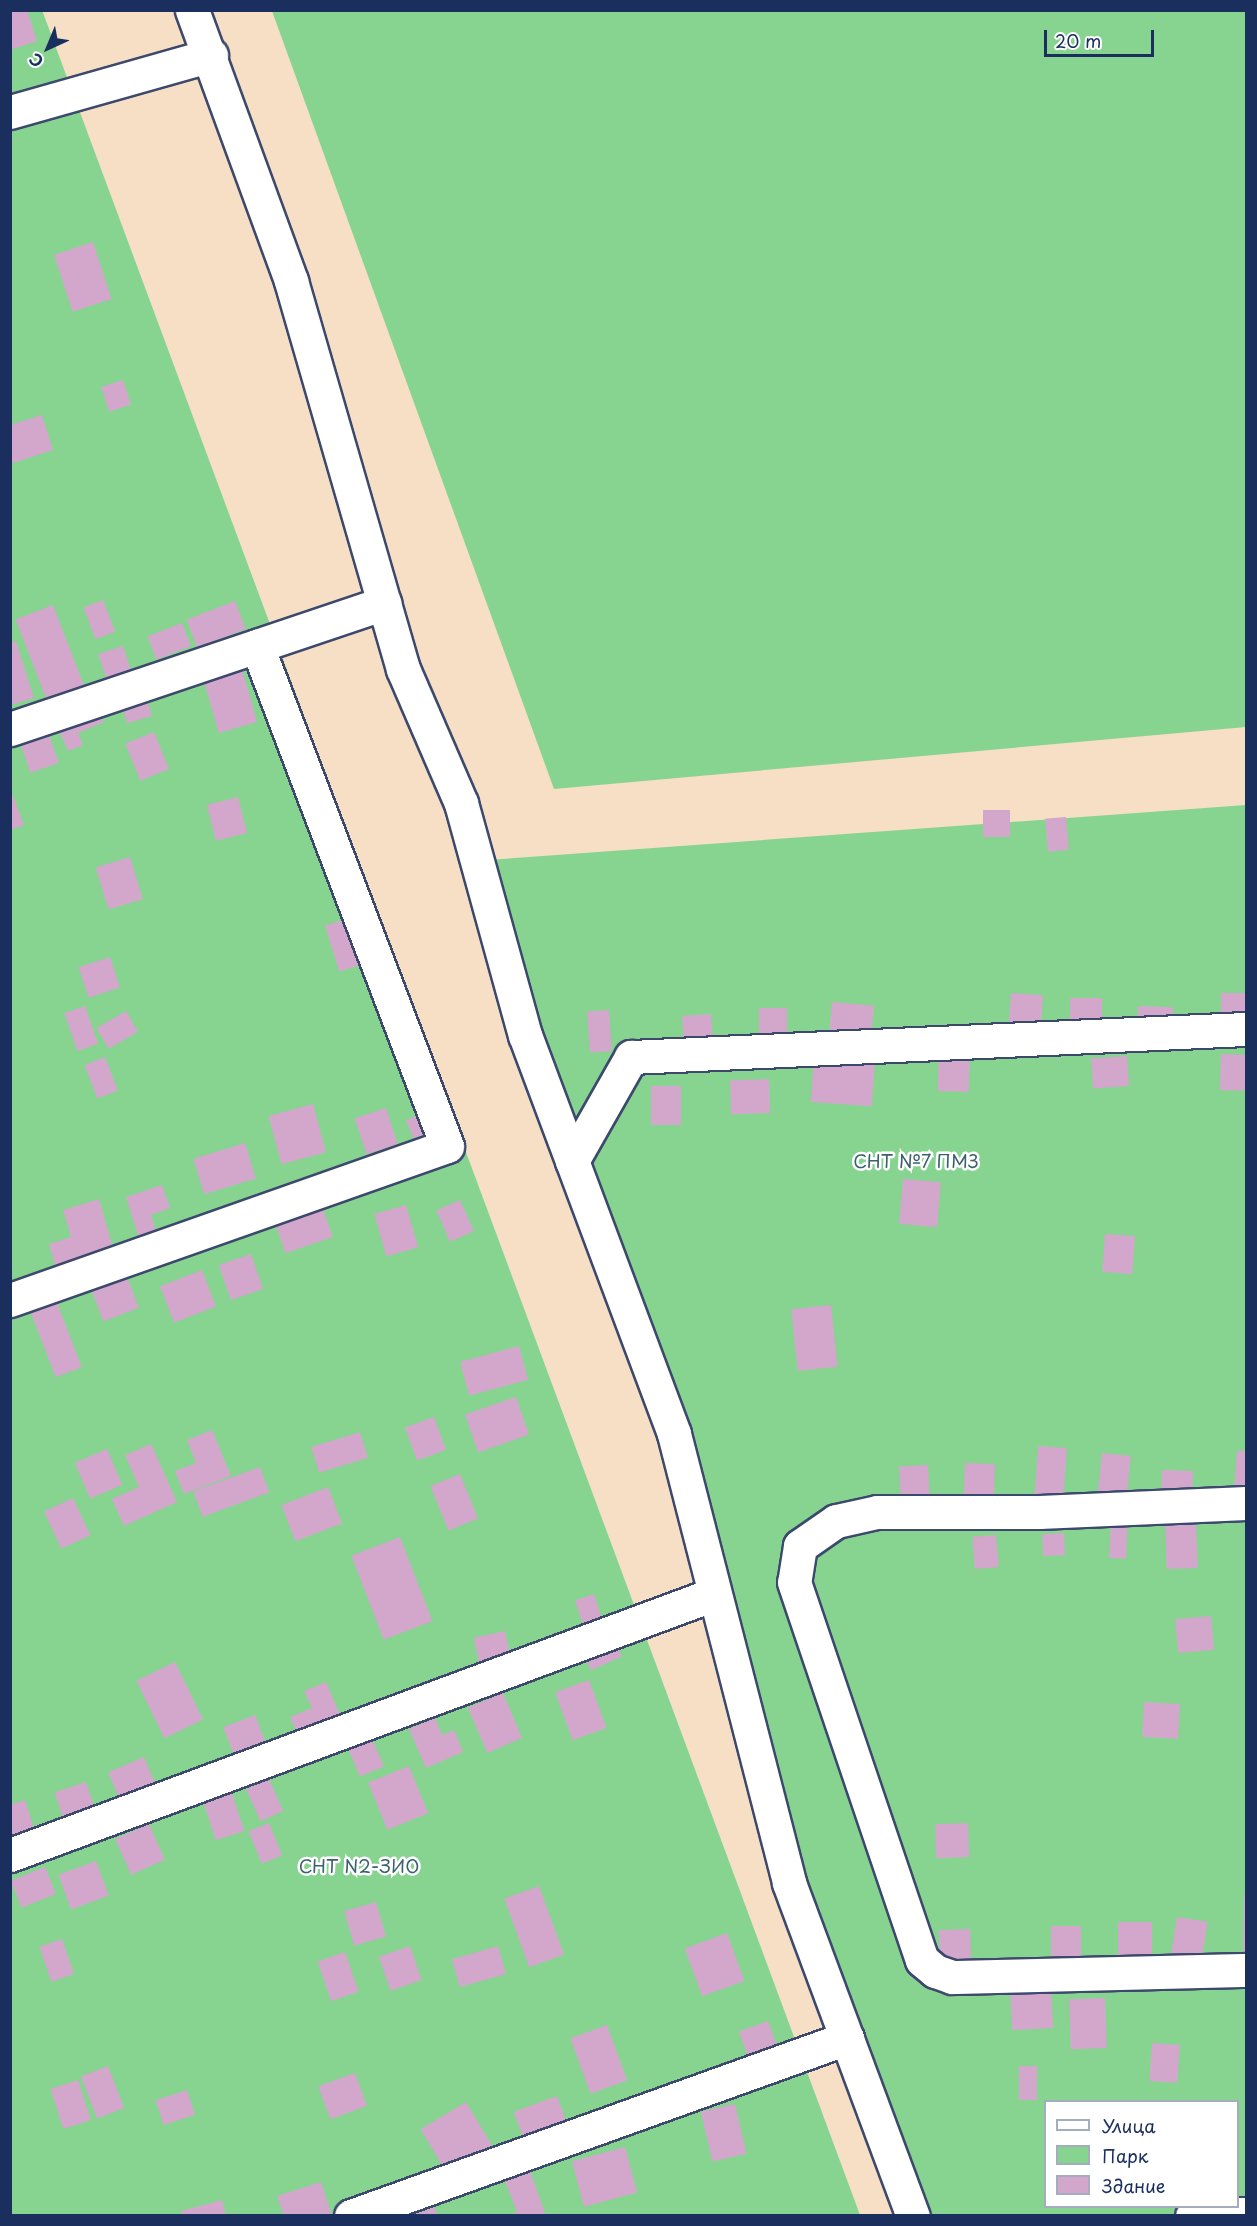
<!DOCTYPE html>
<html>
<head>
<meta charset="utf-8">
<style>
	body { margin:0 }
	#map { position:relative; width:1257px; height:2226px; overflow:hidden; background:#f6dfc5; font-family:"Playpen Sans",sans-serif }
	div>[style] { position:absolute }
	.green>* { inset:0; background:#87d491 }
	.building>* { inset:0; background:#d3a6cc; transform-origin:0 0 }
	.roads { filter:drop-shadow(2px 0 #3c496d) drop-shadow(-2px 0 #3c496d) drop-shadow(0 2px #3c496d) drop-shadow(0 -2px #3c496d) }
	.minor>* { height:33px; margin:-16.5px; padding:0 16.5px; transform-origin:16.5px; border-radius:16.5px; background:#fff }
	span { translate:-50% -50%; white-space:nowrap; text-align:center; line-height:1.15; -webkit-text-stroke:5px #fff; paint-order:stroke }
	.park-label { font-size:18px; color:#3b616d }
	.frame { position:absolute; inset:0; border:12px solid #1b2f5e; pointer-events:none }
	.legend { position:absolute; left:1044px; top:2100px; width:195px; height:108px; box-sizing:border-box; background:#fff; border:2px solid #a4acbf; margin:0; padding:8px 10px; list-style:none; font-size:18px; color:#1b2f5e }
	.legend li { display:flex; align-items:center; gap:12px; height:30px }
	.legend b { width:30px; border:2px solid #a4acbf }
	.north { position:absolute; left:18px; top:18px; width:60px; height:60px; -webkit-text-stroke:4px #fff; paint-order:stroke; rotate:224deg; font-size:16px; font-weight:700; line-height:24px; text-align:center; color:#1b2f5e }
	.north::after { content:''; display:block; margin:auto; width:21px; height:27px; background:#1b2f5e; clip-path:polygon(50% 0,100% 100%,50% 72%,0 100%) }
	.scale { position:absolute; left:1044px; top:30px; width:110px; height:27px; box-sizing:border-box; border:3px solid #1b2f5e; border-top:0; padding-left:8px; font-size:18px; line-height:21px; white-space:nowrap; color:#1b2f5e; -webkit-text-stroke:4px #fff; paint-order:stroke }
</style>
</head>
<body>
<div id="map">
	<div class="green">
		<div style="clip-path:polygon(42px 10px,640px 1621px,860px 2215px,11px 2216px,10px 11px)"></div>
		<div style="clip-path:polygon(272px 11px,1246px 11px,1246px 727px,554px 789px)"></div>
		<div style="clip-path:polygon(evenodd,1246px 805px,1246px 2215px,927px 2215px,847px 2038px,474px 861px,1246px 805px,1046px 2102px,1238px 2102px,1238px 2206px,1046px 2206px,1046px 2102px)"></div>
	</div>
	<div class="building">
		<div style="clip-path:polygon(10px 10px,27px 10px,37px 41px,10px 50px)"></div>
		<div style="left:93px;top:242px;width:60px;height:41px;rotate:72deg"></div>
		<div style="left:123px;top:380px;width:26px;height:23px;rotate:72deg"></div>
		<div style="clip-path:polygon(42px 415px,53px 450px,10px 464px,10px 425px)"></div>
		<div style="left:103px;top:600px;width:34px;height:21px;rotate:69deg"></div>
		<div style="left:235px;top:601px;width:30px;height:52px;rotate:69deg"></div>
		<div style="left:53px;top:605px;width:91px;height:40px;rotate:69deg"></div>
		<div style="left:182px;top:623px;width:25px;height:37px;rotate:69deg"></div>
		<div style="clip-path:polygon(16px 641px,34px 698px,10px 705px,10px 643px)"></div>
		<div style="left:123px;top:646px;width:29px;height:26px;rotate:72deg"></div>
		<div style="left:242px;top:669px;width:55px;height:40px;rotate:74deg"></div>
		<div style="left:145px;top:692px;width:25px;height:26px;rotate:74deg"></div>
		<div style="clip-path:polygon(99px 708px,104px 722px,78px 733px,83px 745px,68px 751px,57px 726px)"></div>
		<div style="left:46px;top:726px;width:39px;height:30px;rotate:71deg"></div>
		<div style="left:154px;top:732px;width:40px;height:31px;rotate:68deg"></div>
		<div style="clip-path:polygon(10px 788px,24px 825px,10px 830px)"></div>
		<div style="left:238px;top:797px;width:37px;height:32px;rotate:76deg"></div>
		<div style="left:983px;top:810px;width:27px;height:27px"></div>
		<div style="left:1066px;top:817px;width:33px;height:21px;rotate:85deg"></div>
		<div style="left:130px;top:857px;width:44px;height:36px;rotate:73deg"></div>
		<div style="left:350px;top:918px;width:48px;height:26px;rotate:73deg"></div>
		<div style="left:110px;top:957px;width:32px;height:33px;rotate:72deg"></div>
		<div style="left:1011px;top:993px;width:32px;height:39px;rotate:4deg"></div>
		<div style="left:1221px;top:993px;width:25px;height:30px"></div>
		<div style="left:1070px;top:998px;width:32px;height:35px"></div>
		<div style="left:832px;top:1002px;width:42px;height:35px;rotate:5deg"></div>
		<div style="left:85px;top:1006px;width:40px;height:22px;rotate:71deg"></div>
		<div style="left:1138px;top:1006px;width:35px;height:28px;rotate:2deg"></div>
		<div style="left:759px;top:1008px;width:28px;height:36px"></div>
		<div style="left:609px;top:1010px;width:41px;height:22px;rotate:86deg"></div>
		<div style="left:126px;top:1011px;width:24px;height:34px;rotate:60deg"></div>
		<div style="left:711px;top:1014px;width:30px;height:29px;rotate:86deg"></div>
		<div style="left:939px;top:1051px;width:31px;height:40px;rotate:2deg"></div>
		<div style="left:1221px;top:1054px;width:25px;height:36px;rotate:2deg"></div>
		<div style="left:1127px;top:1056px;width:30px;height:36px;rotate:86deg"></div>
		<div style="left:105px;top:1057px;width:36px;height:22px;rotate:69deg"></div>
		<div style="left:814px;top:1057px;width:61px;height:45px;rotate:4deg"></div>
		<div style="left:769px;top:1079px;width:34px;height:39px;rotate:88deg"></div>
		<div style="left:651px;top:1086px;width:30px;height:39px"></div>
		<div style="left:313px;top:1104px;width:50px;height:46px;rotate:75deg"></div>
		<div style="left:386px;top:1108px;width:38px;height:33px;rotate:72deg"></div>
		<div style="left:425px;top:1112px;width:20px;height:21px;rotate:66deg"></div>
		<div style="left:245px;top:1143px;width:37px;height:54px;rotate:73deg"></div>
		<div style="left:903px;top:1179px;width:38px;height:45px;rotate:5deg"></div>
		<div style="clip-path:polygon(162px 1185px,170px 1208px,151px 1215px,159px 1242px,142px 1248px,126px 1197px)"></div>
		<div style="clip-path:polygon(99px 1199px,115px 1255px,57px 1272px,49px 1244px,71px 1237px,63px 1210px)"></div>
		<div style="left:460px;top:1200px;width:34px;height:26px;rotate:66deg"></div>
		<div style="left:321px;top:1203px;width:36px;height:50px;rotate:71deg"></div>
		<div style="left:406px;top:1205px;width:44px;height:33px;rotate:74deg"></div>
		<div style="left:1105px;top:1234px;width:30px;height:38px;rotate:4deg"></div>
		<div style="left:251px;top:1254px;width:37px;height:34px;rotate:71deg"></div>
		<div style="left:202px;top:1270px;width:39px;height:45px;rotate:69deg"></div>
		<div style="left:127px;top:1277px;width:33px;height:38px;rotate:69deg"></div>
		<div style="left:56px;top:1300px;width:72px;height:28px;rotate:69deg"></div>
		<div style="left:831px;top:1305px;width:62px;height:40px;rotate:84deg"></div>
		<div style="left:519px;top:1346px;width:35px;height:61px;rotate:75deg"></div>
		<div style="left:516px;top:1397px;width:40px;height:54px;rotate:71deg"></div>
		<div style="left:434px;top:1417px;width:35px;height:31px;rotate:70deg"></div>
		<div style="clip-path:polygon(212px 1430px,231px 1476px,184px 1494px,175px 1471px,196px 1463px,187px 1440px)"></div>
		<div style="left:360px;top:1432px;width:27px;height:51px;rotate:73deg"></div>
		<div style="clip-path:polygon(151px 1444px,177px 1502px,124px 1526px,112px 1499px,139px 1487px,125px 1455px)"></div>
		<div style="left:1038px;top:1446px;width:29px;height:51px;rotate:4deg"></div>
		<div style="left:107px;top:1449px;width:39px;height:35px;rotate:67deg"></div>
		<div style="clip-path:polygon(1237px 1451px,1246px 1451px,1246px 1493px,1234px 1492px)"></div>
		<div style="left:1102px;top:1453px;width:29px;height:44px;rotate:6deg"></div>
		<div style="left:965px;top:1463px;width:30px;height:37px;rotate:2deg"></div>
		<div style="left:928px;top:1465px;width:38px;height:29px;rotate:87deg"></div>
		<div style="left:260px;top:1467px;width:27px;height:71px;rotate:70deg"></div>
		<div style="left:1162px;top:1470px;width:31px;height:26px;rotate:2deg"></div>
		<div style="left:460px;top:1474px;width:48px;height:32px;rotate:68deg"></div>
		<div style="left:328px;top:1487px;width:39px;height:50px;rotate:69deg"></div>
		<div style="left:73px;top:1498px;width:41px;height:32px;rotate:65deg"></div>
		<div style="left:1111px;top:1519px;width:17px;height:39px;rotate:3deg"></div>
		<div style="left:1196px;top:1521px;width:47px;height:31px;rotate:88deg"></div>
		<div style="left:1064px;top:1533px;width:22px;height:22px;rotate:87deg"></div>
		<div style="left:996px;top:1535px;width:32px;height:24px;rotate:85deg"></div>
		<div style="left:400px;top:1537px;width:90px;height:52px;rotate:69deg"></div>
		<div style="left:594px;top:1594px;width:33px;height:20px;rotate:72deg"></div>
		<div style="left:1211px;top:1616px;width:34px;height:36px;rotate:85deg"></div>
		<div style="left:505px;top:1631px;width:34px;height:32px;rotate:78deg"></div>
		<div style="left:615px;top:1641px;width:17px;height:34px;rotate:66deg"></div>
		<div style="left:175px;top:1662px;width:64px;height:43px;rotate:64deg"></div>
		<div style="left:589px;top:1680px;width:51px;height:36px;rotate:70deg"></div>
		<div style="clip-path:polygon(326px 1682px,344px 1724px,301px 1742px,290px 1717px,312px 1708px,304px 1691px)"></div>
		<div style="left:503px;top:1693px;width:49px;height:38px;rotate:67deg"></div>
		<div style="left:1144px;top:1702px;width:36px;height:35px;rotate:3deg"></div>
		<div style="left:255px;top:1715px;width:33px;height:34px;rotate:69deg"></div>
		<div style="clip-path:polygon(435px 1718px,442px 1735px,454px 1730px,463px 1752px,426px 1768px,409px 1729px)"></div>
		<div style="left:371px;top:1736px;width:33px;height:26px;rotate:67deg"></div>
		<div style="left:144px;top:1757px;width:36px;height:39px;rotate:67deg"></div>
		<div style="left:409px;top:1766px;width:51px;height:44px;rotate:68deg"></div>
		<div style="left:269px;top:1779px;width:35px;height:25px;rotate:66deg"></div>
		<div style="left:86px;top:1782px;width:35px;height:33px;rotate:72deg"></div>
		<div style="left:231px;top:1790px;width:43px;height:30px;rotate:72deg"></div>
		<div style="clip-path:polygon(25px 1800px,38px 1841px,10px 1849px,10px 1805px)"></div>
		<div style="left:269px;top:1823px;width:35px;height:22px;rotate:68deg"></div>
		<div style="left:968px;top:1823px;width:34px;height:33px;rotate:88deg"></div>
		<div style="left:149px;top:1824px;width:39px;height:37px;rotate:66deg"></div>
		<div style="left:96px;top:1861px;width:37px;height:40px;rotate:70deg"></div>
		<div style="left:45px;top:1867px;width:29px;height:37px;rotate:68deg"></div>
		<div style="left:539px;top:1886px;width:73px;height:37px;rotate:70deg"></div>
		<div style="clip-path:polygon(1244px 1894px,1246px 1894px,1246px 1956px,1243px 1956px)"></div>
		<div style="left:376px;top:1902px;width:36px;height:33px;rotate:74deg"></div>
		<div style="left:1177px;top:1917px;width:31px;height:49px;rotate:9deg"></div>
		<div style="left:1118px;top:1922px;width:34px;height:39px"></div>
		<div style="left:1051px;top:1926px;width:30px;height:42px"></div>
		<div style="left:970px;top:1929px;width:37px;height:31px;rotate:88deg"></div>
		<div style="left:727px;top:1933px;width:51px;height:45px;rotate:70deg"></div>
		<div style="left:62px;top:1939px;width:37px;height:24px;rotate:71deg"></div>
		<div style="left:410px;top:1946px;width:36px;height:33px;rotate:71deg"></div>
		<div style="left:498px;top:1946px;width:29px;height:48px;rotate:74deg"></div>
		<div style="left:345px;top:1952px;width:42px;height:29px;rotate:71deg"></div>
		<div style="left:1051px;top:1987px;width:41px;height:41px;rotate:87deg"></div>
		<div style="left:1105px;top:1998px;width:50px;height:36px;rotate:88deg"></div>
		<div style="left:768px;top:2021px;width:46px;height:31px;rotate:70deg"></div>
		<div style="left:607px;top:2025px;width:59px;height:39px;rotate:70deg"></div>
		<div style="left:1152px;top:2043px;width:28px;height:38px;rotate:4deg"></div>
		<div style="left:108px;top:2066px;width:45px;height:29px;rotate:69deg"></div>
		<div style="left:1019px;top:2066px;width:18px;height:34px"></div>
		<div style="left:355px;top:2073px;width:35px;height:39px;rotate:70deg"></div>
		<div style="left:78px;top:2080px;width:42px;height:29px;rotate:72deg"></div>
		<div style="left:187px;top:2090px;width:26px;height:33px;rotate:72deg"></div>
		<div style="left:557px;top:2096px;width:45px;height:46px;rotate:70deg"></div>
		<div style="left:466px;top:2102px;width:55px;height:53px;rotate:59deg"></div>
		<div style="left:735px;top:2104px;width:51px;height:35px;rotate:77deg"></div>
		<div style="left:625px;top:2147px;width:47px;height:55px;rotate:75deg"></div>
		<div style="clip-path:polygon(530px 2171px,546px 2216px,508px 2216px,517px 2212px,505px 2181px)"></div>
		<div style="clip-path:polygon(321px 2182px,332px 2216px,284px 2216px,277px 2196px)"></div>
		<div style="clip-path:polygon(222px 2200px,226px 2216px,182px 2216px,181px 2211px)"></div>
		<div style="clip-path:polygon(434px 2207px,438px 2216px,413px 2216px,413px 2215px)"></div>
	</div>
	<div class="roads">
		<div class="minor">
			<div style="left:192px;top:10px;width:289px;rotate:69.9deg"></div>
			<div style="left:291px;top:281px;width:404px;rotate:73.9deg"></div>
			<div style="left:403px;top:669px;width:146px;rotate:66.6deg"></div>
			<div style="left:461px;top:803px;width:241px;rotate:74.6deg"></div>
			<div style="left:525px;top:1035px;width:426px;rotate:69.5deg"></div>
			<div style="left:674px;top:1434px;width:463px;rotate:75.6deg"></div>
			<div style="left:789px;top:1883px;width:355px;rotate:69.6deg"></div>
			<div style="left:10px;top:112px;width:209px;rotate:-15.8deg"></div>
			<div style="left:10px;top:729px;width:395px;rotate:-18.6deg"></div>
			<div style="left:572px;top:1161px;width:120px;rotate:-60.4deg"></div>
			<div style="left:631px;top:1057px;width:616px;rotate:-2.61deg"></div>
			<div style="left:10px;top:1300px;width:463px;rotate:-19.4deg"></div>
			<div style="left:447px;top:1146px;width:535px;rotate:-110.81deg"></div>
			<div style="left:1246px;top:1503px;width:207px;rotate:177.5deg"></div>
			<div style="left:1039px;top:1512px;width:162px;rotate:180deg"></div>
			<div style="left:877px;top:1512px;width:42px;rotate:167.6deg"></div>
			<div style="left:836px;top:1521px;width:44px;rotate:145.2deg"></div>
			<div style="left:800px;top:1546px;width:36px;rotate:99deg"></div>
			<div style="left:794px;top:1582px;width:399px;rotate:71.3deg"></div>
			<div style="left:922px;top:1960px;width:17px;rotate:40deg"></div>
			<div style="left:935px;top:1971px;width:18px;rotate:19deg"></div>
			<div style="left:952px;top:1977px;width:294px;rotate:-1.4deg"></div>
			<div style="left:10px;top:1855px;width:751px;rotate:-20.34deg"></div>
			<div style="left:351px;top:2216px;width:527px;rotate:-19.74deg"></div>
			<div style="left:1192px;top:2216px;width:54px;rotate:-2.1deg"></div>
		</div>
	</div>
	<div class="park-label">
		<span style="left:916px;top:1161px">СНТ №7 ПМЗ</span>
		<span style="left:359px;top:1866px">СНТ N2-ЗИО</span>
	</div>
	<div class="frame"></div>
	<ul class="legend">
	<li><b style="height:8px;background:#fff"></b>Улица</li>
	<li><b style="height:16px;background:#87d491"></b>Парк</li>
	<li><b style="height:16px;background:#d3a6cc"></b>Здание</li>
	</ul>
	<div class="north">С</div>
	<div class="scale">20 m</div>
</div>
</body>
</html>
